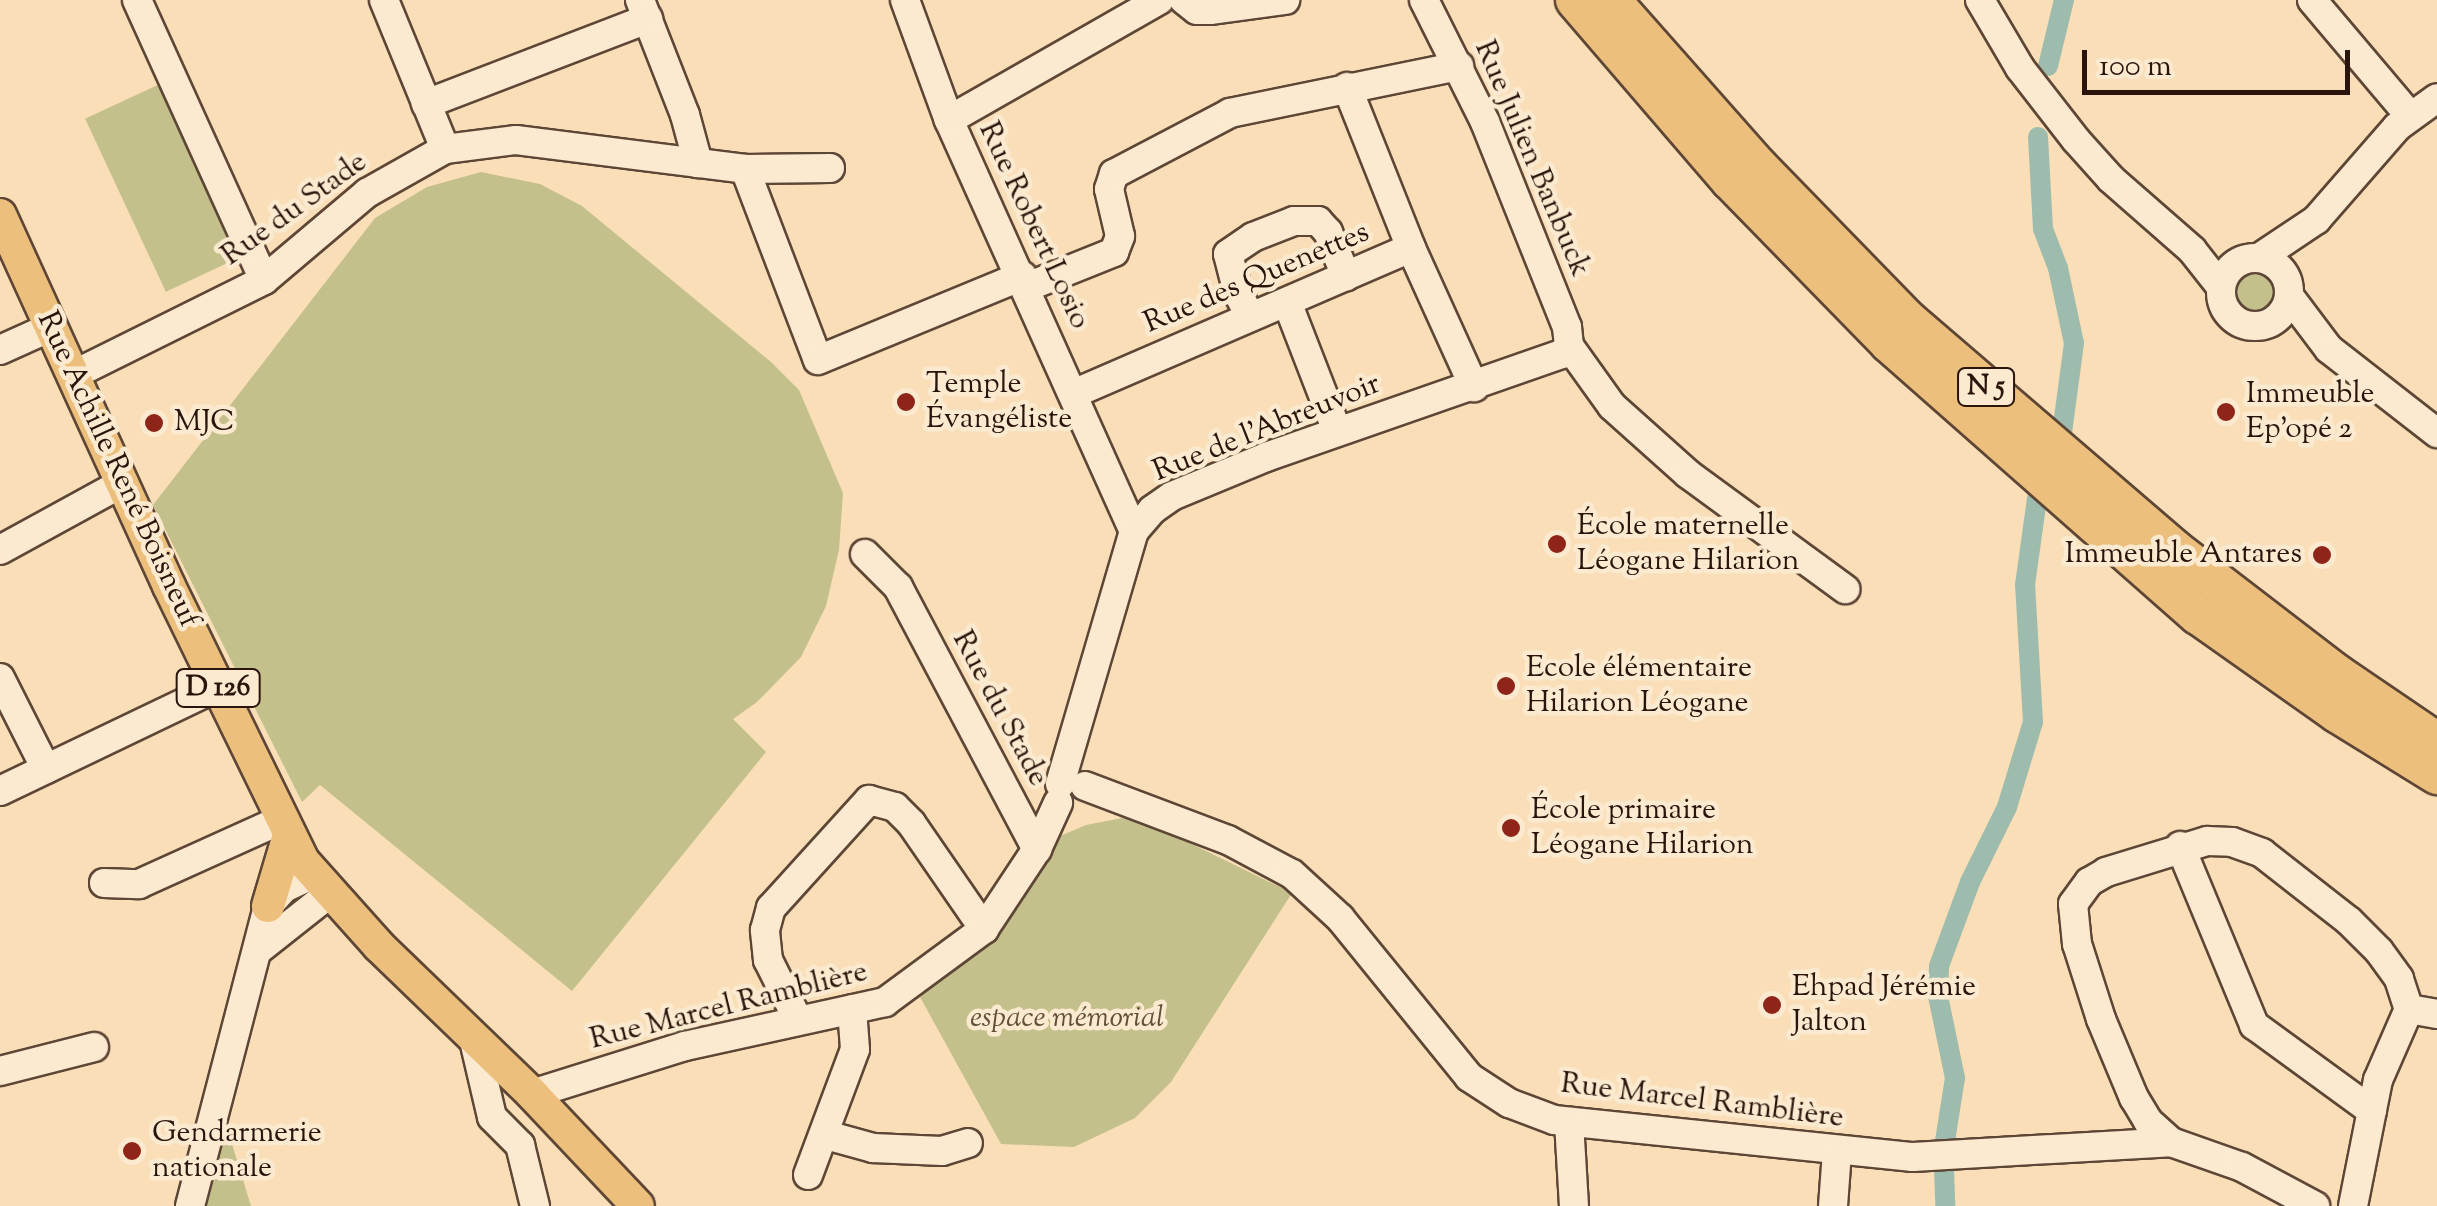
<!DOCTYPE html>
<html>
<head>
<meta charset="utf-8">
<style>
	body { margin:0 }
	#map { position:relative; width:2437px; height:1206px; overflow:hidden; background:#f9deb7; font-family:"Sorts Mill Goudy",serif }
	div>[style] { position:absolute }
	.green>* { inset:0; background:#c3c08b; transform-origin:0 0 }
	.round { border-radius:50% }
	.canal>* { height:20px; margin:-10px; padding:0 10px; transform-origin:10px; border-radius:10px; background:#9ebcad }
	.roads { filter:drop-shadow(2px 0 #5e4636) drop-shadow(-2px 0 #5e4636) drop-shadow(0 2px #5e4636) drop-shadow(0 -2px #5e4636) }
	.minor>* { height:28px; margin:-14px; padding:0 14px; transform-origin:14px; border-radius:14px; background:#fbead0 }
	.minor>.ring { margin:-14px; padding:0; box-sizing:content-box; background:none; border:28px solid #fbead0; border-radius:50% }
	.major>* { height:32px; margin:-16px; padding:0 16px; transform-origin:16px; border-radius:16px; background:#ecbf7c }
	.highway>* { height:38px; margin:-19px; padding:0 19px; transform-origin:19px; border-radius:19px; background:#ecbf7c }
	.dots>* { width:28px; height:28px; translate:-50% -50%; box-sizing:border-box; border:5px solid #fbead0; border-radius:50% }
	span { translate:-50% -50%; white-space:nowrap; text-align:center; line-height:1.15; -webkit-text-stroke:9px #fbead0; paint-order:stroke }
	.shield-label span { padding:2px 8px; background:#fbead0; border:2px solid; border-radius:8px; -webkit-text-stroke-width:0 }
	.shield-label { font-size:28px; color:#2a140b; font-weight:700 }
	.street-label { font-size:30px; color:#2a140b }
	.poi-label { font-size:30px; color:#2a140b }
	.left { translate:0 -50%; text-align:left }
	.right { translate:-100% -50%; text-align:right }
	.park-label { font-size:30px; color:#605038; font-style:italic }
	.scale { position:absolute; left:2082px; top:50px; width:268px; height:45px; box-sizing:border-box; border:5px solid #2a140b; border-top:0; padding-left:12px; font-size:30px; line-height:35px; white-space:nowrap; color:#2a140b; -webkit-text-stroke:8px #fbead0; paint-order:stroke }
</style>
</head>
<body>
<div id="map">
	<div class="green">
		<div style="left:164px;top:82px;width:191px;height:87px;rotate:65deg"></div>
		<div style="clip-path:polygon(481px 172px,540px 184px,582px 206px,771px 362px,799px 390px,843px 493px,839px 550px,826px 606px,801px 657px,757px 702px,733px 719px,766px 752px,572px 991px,320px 785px,302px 802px,153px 505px,375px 218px,427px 187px)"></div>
		<div class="round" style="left:2229px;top:267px;width:52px;height:52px"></div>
		<div style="clip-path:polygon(1122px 818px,1145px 821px,1292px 893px,1171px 1082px,1135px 1118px,1074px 1147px,1001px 1144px,920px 997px,1003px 918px,1053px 839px,1086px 825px)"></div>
		<div style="clip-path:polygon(223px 1115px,251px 1206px,200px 1206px)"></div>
	</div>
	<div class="canal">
		<div style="left:2048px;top:66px;width:68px;rotate:-76.4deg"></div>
		<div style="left:2038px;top:137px;width:92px;rotate:86.9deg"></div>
		<div style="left:2043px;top:229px;width:42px;rotate:69deg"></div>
		<div style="left:2058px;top:268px;width:77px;rotate:78deg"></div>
		<div style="left:2074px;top:343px;width:91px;rotate:97.6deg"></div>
		<div style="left:1945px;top:1141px;width:64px;rotate:-81deg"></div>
		<div style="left:1955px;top:1078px;width:84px;rotate:-101.7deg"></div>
		<div style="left:1938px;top:996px;width:30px;rotate:-88deg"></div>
		<div style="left:1939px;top:966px;width:90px;rotate:-69.7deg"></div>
		<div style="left:1970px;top:882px;width:84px;rotate:-63.7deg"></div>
		<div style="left:2007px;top:807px;width:89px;rotate:-73deg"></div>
		<div style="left:2033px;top:722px;width:137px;rotate:-93.3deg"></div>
		<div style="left:2025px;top:585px;width:87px;rotate:-82.1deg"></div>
		<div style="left:1944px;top:1168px;width:38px;rotate:88deg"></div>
	</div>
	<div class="roads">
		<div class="minor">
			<div style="left:137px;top:0;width:307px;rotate:65.6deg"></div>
			<div style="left:384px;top:0;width:161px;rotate:67.7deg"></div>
			<div style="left:640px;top:0;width:123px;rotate:68.6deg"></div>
			<div style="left:685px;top:115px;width:50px;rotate:74.8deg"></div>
			<div style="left:905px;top:0;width:128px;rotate:69.9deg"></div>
			<div style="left:949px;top:120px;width:451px;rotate:65.8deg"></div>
			<div style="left:1184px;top:0;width:16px;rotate:38deg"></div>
			<div style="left:1197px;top:10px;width:13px"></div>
			<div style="left:1210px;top:10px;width:76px;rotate:-7.6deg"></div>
			<div style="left:1424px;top:0;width:136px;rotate:63.4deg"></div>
			<div style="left:1485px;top:122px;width:221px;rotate:68.2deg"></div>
			<div style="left:1567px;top:327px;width:19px;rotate:84deg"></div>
			<div style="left:1569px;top:346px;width:74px;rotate:54.4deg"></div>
			<div style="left:1612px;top:406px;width:102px;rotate:41.8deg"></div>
			<div style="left:1688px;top:474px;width:195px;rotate:36.2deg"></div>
			<div style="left:1980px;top:0;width:79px;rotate:59.5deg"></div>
			<div style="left:2020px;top:68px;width:91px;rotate:52.1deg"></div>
			<div style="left:2076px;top:140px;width:52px;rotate:48.1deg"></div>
			<div style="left:2111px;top:179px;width:108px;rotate:41.2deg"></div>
			<div style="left:2192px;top:250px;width:47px;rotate:51.9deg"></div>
			<div style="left:2312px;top:0;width:152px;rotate:49.8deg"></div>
			<div style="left:1347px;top:87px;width:173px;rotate:68.3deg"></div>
			<div style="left:1411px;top:248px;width:153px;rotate:65.6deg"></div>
			<div style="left:426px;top:104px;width:238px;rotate:-21deg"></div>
			<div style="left:949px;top:120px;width:242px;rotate:-29.7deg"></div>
			<div style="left:745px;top:169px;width:204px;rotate:69.1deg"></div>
			<div style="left:818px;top:360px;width:221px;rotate:-22.4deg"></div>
			<div class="ring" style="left:2221px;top:258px;width:40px;height:40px"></div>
			<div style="left:2259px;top:258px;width:69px;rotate:-33.7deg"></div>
			<div style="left:2316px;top:220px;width:123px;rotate:-48.9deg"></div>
			<div style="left:2397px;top:127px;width:49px;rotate:-35.9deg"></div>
			<div style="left:1027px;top:287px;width:94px;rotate:-21.9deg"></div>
			<div style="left:1114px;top:252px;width:17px;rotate:-69deg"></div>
			<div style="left:1120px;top:236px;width:48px;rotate:-103.2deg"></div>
			<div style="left:1109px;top:189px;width:16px;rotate:-72deg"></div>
			<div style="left:1114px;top:174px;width:131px;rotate:-27.7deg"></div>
			<div style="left:1230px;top:113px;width:234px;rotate:-11.6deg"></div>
			<div style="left:2289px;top:296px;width:66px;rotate:53deg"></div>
			<div style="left:2329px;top:349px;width:137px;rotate:37.9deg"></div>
			<div style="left:1287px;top:302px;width:138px;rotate:68.8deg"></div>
			<div style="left:1250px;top:316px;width:26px;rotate:-118deg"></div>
			<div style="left:1238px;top:293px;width:40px;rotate:-104.4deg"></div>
			<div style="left:1228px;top:254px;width:30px;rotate:-34deg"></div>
			<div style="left:1253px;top:237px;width:44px;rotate:-21.3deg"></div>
			<div style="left:1294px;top:221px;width:24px"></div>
			<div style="left:1318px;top:221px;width:15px;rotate:48deg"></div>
			<div style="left:1328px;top:232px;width:48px;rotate:67.8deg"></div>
			<div style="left:0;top:350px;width:56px;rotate:-24.3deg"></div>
			<div style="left:73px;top:375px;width:213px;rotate:-26.4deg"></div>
			<div style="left:264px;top:280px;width:135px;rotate:-40.2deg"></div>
			<div style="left:367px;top:193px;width:90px;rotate:-29.4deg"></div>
			<div style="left:445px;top:149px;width:72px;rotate:-7.2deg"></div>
			<div style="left:516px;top:140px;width:231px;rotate:7.2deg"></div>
			<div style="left:745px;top:169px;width:85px;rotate:-0.7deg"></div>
			<div style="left:1073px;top:394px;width:368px;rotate:-23.4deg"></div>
			<div style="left:0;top:550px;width:141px;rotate:-28.7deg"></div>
			<div style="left:865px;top:554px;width:47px;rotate:45deg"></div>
			<div style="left:898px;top:587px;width:297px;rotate:62.1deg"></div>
			<div style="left:0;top:678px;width:102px;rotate:63.2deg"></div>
			<div style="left:1060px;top:784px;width:264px;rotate:-73.7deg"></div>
			<div style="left:1134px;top:531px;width:28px;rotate:-49deg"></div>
			<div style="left:1152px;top:510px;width:24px;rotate:-35deg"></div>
			<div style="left:1172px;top:496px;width:102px;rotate:-22.5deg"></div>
			<div style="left:1266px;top:457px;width:313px;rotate:-19.2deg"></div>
			<div style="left:1562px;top:354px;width:11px;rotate:-49deg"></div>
			<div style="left:1085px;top:786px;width:153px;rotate:20.7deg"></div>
			<div style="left:1228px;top:840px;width:72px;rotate:28deg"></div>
			<div style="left:1292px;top:874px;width:65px;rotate:42.5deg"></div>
			<div style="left:1340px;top:918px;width:205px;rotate:50.9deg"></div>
			<div style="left:1469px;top:1077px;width:48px;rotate:33deg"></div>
			<div style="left:1509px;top:1103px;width:48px;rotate:20.7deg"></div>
			<div style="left:1554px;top:1120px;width:361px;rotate:5.9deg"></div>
			<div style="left:1913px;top:1157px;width:258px;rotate:-3.3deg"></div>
			<div style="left:2171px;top:1142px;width:75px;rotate:19.4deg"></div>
			<div style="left:2242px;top:1167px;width:83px;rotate:28.1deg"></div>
			<div style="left:0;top:791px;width:241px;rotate:-25.6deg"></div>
			<div style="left:2180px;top:846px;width:194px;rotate:67.5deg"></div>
			<div style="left:2254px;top:1025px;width:146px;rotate:36.1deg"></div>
			<div style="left:104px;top:883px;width:35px;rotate:2deg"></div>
			<div style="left:139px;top:884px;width:156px;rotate:-24.3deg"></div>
			<div style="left:258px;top:950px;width:90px;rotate:-38.3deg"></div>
			<div style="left:2409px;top:1009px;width:28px;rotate:10deg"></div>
			<div style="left:798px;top:1020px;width:67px;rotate:-116.6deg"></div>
			<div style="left:768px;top:960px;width:30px;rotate:-96deg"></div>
			<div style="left:765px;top:930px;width:23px;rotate:-75deg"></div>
			<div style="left:771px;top:908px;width:146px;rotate:-47.8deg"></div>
			<div style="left:869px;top:800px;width:27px;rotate:15deg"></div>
			<div style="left:895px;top:807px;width:23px;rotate:45deg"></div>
			<div style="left:911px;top:823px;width:129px;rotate:55.4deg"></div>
			<div style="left:473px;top:1036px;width:83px;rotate:76.8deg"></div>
			<div style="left:492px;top:1117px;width:40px;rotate:45deg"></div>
			<div style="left:520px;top:1145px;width:63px;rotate:76.2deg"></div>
			<div style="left:0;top:1071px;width:97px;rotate:-14.3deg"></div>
			<div style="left:532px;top:1094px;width:160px;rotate:-17.4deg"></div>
			<div style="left:685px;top:1046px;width:205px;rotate:-12.4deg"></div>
			<div style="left:885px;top:1002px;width:123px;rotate:-36.4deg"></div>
			<div style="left:984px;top:929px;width:96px;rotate:-56.5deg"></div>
			<div style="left:1037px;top:849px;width:51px;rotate:-65.5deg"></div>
			<div style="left:1569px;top:1122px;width:84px;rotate:86.6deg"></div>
			<div style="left:826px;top:1135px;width:49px;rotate:15.5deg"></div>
			<div style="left:873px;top:1148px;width:69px;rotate:2.5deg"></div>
			<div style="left:942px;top:1151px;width:27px;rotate:-17deg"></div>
			<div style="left:2171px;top:1142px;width:31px;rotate:-138deg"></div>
			<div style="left:2148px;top:1121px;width:27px;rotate:-121deg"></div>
			<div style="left:2134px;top:1098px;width:86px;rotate:-112.7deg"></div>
			<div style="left:2101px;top:1019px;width:79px;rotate:-107.7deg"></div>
			<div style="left:2077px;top:944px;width:40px;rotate:-95.7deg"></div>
			<div style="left:2073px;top:904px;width:27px;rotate:-54deg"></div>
			<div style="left:2089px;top:882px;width:20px;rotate:-30deg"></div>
			<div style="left:2106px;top:872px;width:106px;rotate:-17.1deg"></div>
			<div style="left:2207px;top:841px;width:25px;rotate:2deg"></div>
			<div style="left:2232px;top:842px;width:32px;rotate:20deg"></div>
			<div style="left:2262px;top:853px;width:110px;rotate:38deg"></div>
			<div style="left:2349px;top:921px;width:42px;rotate:45deg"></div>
			<div style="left:2379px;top:951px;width:34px;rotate:54deg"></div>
			<div style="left:2399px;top:979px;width:32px;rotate:72deg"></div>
			<div style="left:808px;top:1175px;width:134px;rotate:-69.5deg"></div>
			<div style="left:855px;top:1049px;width:40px;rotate:-94.3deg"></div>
			<div style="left:190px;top:1206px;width:310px;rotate:-75.4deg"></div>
			<div style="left:268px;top:906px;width:24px;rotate:-48deg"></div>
			<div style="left:284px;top:888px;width:31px;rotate:-25deg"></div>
			<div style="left:1833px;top:1206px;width:55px;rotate:-85.8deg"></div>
			<div style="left:2353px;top:1206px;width:128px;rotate:-78.8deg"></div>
			<div style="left:2378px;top:1080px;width:77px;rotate:-66.4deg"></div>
		</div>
		<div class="major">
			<div style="left:0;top:215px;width:408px;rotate:65.5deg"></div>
			<div style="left:169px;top:586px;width:306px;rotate:64deg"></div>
			<div style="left:303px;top:861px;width:114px;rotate:48.2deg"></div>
			<div style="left:379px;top:946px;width:213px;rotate:44deg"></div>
			<div style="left:532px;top:1094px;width:154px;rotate:46.6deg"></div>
			<div style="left:268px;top:906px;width:74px;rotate:-73.5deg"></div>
		</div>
		<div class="highway">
			<div style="left:1575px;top:0;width:238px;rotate:49.3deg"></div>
			<div style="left:1730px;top:180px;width:228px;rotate:45.7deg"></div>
			<div style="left:1889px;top:343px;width:412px;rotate:41.4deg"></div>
			<div style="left:2198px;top:615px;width:170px;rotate:35.2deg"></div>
			<div style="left:2337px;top:713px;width:118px;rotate:31.8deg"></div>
			<div style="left:1611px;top:0;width:223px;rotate:48.5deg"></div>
			<div style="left:1759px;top:167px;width:214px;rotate:45.8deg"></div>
			<div style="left:1908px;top:320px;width:351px;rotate:40.7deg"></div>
			<div style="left:2174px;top:549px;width:205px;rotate:37.5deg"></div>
			<div style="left:2337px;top:674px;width:121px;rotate:34.2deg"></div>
		</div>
	</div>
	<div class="dots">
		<div style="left:906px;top:402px;background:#8f2418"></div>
		<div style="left:2226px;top:412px;background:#8f2418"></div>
		<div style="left:154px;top:423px;background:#8f2418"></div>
		<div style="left:1557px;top:544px;background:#8f2418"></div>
		<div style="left:2322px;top:555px;background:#8f2418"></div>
		<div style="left:1506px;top:686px;background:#8f2418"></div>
		<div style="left:1511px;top:828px;background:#8f2418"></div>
		<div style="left:1772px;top:1005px;background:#8f2418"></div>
		<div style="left:132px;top:1151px;background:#8f2418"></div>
	</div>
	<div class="shield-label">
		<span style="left:1986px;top:387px">N 5</span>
		<span style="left:218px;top:688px">D 126</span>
	</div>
	<div class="street-label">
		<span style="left:1531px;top:159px;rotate:67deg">Rue Julien Banbuck</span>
		<span style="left:295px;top:210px;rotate:-36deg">Rue du Stade</span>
		<span style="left:1033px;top:226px;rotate:65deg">Rue Robert Losio</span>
		<span style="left:1257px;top:279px;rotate:-23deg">Rue des Quenettes</span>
		<span style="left:1267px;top:429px;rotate:-22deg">Rue de l'Abreuvoir</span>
		<span style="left:117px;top:470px;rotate:65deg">Rue Achille René Boisneuf</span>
		<span style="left:999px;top:709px;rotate:62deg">Rue du Stade</span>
		<span style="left:729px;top:1007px;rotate:-14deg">Rue Marcel Ramblière</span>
		<span style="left:1702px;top:1102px;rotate:7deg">Rue Marcel Ramblière</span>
	</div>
	<div class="poi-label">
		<span class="left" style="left:926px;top:402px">Temple<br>Évangéliste</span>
		<span class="left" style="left:2246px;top:412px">Immeuble<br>Ep’opé 2</span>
		<span class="left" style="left:174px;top:423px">MJC</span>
		<span class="left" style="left:1577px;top:544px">École maternelle<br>Léogane Hilarion</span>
		<span class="right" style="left:2302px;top:555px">Immeuble Antares</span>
		<span class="left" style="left:1526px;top:686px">Ecole élémentaire<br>Hilarion Léogane</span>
		<span class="left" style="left:1531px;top:828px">École primaire<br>Léogane Hilarion</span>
		<span class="left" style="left:1792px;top:1005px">Ehpad Jérémie<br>Jalton</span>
		<span class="left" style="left:152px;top:1151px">Gendarmerie<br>nationale</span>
	</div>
	<div class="park-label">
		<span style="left:1067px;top:1019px">espace mémorial</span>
	</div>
	<div class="scale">100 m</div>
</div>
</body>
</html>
